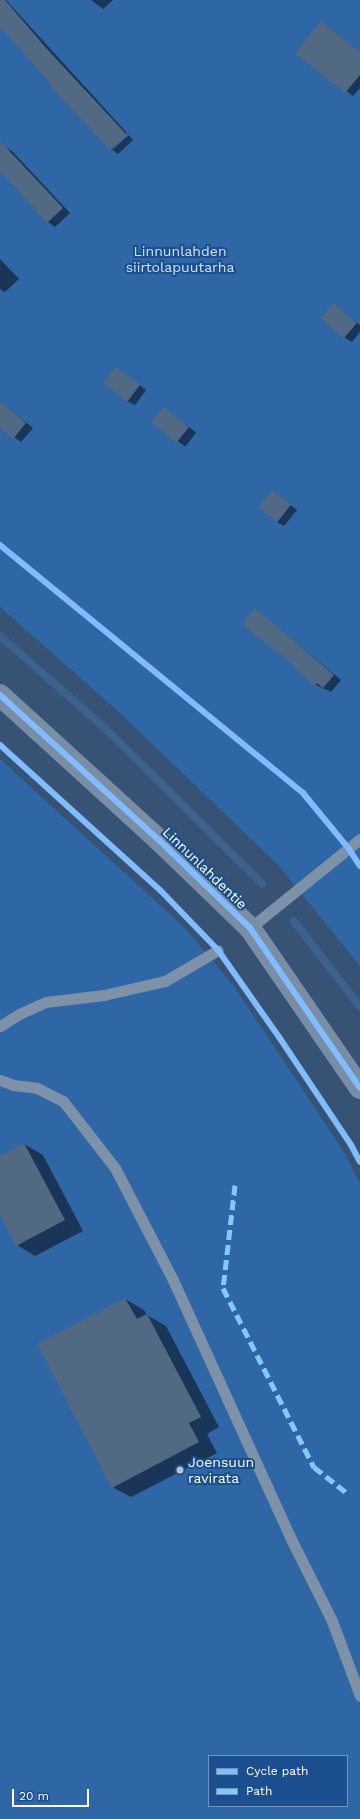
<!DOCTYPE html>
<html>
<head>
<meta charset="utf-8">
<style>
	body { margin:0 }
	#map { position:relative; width:360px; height:1819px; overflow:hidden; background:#365274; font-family:"Work Sans",sans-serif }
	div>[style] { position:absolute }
	.green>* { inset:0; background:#2f66a5 }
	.shadow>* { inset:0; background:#0007; transform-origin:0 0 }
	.stream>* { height:8px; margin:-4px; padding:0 4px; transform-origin:4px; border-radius:4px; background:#3b618d }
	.building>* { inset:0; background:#526984; transform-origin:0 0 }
	.lane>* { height:11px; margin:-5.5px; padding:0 5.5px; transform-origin:5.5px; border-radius:5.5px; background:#7d92a8 }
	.secondary>* { height:22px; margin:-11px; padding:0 11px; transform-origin:11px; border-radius:11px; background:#798da4 }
	.quiet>* { height:5px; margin-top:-2.5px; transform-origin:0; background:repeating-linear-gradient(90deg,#80caff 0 10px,transparent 0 15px) }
	.cycleway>* { height:6px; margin:-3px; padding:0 3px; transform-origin:3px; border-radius:3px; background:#80bcff }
	.dots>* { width:11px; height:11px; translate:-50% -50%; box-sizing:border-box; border:2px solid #1b4f8f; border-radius:50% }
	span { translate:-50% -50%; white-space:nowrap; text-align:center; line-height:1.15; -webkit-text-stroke:4px #1b4f8f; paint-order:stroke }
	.park-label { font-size:14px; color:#cfe3fa }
	.street-label { font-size:14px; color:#fff }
	.poi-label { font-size:14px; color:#fff }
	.left { translate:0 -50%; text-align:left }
	.legend { position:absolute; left:208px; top:1755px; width:140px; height:52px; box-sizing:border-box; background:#1b4f8f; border:1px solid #7695bc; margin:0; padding:5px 7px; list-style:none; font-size:12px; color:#fff }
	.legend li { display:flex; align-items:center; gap:8px; height:20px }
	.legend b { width:20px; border:1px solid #7695bc }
	.scale { position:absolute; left:12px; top:1789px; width:77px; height:18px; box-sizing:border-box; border:2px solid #fff; border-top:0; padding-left:5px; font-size:12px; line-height:14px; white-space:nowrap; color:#fff; -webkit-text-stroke:3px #1b4f8f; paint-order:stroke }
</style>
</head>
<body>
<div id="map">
	<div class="green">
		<div style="clip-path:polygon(0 0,360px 0,360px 966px,279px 866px,120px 713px,0 607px)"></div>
		<div style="clip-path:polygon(evenodd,0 759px,184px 927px,233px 985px,344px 1152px,360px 1184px,360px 1819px,0 1819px,0 759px,209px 1756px,347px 1756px,347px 1806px,209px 1806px,209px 1756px)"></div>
	</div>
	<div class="shadow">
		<div style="clip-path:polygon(0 0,6px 0,127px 133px,111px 150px,51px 86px,52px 84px,0 26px)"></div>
		<div style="clip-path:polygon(91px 0,113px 0,103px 9px)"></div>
		<div style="clip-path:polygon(321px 22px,360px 52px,360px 88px,353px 96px,297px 53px)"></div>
		<div style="clip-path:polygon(129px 135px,133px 140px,118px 154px,112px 150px)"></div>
		<div style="clip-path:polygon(4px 147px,12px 151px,70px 213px,55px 227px,48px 222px,0 170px,0 151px)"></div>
		<div style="clip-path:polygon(0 259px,19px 279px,5px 292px,0 289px)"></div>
		<div style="clip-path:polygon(333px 305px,360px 325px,360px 332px,352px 342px,345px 338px)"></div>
		<div style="clip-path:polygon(116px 368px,146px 390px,135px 405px,127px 401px)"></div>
		<div style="clip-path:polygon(4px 405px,33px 428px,21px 442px,0 427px,0 410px)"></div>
		<div style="left:165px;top:409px;width:39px;height:18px;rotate:37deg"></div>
		<div style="clip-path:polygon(273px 491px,297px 510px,284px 526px,277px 522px)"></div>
		<div style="clip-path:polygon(255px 609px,341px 680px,331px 692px,316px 685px,296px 667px,297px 666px)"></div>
		<div style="clip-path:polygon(24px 1144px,43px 1155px,83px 1231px,35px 1256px,17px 1245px,0 1213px,0 1157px)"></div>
		<div style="clip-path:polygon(125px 1299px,144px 1310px,147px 1315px,166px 1326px,219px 1427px,207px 1434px,217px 1453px,131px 1497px,112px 1487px)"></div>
	</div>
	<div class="stream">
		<div style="left:0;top:636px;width:141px;rotate:41.3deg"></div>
		<div style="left:106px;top:729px;width:220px;rotate:44.8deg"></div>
		<div style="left:294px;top:921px;width:108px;rotate:52.5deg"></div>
	</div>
	<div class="building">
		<div style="clip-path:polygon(0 0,5px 0,47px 49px,127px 135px,110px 150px,50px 86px,51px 84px,0 27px)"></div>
		<div style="clip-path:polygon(321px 21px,360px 52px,360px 75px,345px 93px,295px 53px)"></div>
		<div style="clip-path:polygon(0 141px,63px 208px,47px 223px,0 171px)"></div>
		<div style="left:333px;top:303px;width:31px;height:20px;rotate:40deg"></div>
		<div style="left:116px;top:367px;width:30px;height:21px;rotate:37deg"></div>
		<div style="clip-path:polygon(0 401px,26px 423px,13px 439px,0 428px)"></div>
		<div style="left:164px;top:407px;width:32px;height:20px;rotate:39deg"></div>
		<div style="left:272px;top:490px;width:24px;height:22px;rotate:38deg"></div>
		<div style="clip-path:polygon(255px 608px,334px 675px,323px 688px,317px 683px,315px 686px,294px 668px,295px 666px,242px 624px)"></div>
		<div style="clip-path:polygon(24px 1143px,65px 1220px,16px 1246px,0 1215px,0 1156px)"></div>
		<div style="clip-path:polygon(125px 1298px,137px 1319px,147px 1314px,201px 1417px,189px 1423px,199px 1442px,112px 1488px,37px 1344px)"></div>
	</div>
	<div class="lane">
		<div style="left:250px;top:928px;width:141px;rotate:-39deg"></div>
		<div style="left:0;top:1026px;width:22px;rotate:-32deg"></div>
		<div style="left:19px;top:1014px;width:30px;rotate:-24deg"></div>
		<div style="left:46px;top:1002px;width:58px;rotate:-6.9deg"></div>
		<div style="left:104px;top:995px;width:63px;rotate:-12.9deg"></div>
		<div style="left:165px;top:981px;width:61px;rotate:-30.3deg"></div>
		<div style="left:0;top:1080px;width:15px;rotate:20deg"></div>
		<div style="left:14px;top:1085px;width:23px;rotate:7deg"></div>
		<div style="left:37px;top:1088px;width:29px;rotate:27deg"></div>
		<div style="left:63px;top:1101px;width:85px;rotate:52.2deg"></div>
		<div style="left:115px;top:1168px;width:126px;rotate:62.6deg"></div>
		<div style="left:173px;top:1280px;width:285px;rotate:65.5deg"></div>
		<div style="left:291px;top:1539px;width:92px;rotate:63.4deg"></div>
		<div style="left:332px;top:1621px;width:80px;rotate:69.5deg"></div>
	</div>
	<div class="secondary">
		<div style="left:0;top:695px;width:215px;rotate:42.4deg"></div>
		<div style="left:159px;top:840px;width:127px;rotate:44deg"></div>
		<div style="left:250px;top:928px;width:194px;rotate:55.5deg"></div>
	</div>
	<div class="quiet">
		<div style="left:235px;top:1185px;width:104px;rotate:96.6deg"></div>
		<div style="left:223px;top:1288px;width:201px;rotate:63.1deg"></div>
		<div style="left:314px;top:1467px;width:42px;rotate:38.2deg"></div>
	</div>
	<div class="cycleway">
		<div style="left:0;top:545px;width:392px;rotate:39.3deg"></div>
		<div style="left:303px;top:793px;width:72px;rotate:50.6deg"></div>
		<div style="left:349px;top:849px;width:20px;rotate:57deg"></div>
		<div style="left:0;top:695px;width:215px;rotate:42.4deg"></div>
		<div style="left:159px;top:840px;width:127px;rotate:44deg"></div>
		<div style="left:250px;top:928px;width:194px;rotate:55.5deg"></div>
		<div style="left:0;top:745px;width:217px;rotate:42.2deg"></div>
		<div style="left:161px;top:891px;width:82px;rotate:46deg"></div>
		<div style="left:218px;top:950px;width:106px;rotate:55deg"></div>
		<div style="left:279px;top:1037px;width:130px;rotate:56.3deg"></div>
		<div style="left:351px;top:1145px;width:19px;rotate:62deg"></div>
	</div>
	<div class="dots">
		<div style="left:180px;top:1470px;background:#b9c2ce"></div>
	</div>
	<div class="park-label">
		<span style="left:180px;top:259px">Linnunlahden<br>siirtolapuutarha</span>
	</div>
	<div class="street-label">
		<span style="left:205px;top:868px;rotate:44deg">Linnunlahdentie</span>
	</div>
	<div class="poi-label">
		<span class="left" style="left:188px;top:1470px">Joensuun<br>ravirata</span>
	</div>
	<ul class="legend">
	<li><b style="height:5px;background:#80bcff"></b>Cycle path</li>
	<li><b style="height:5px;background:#80caff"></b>Path</li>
	</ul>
	<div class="scale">20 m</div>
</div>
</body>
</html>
